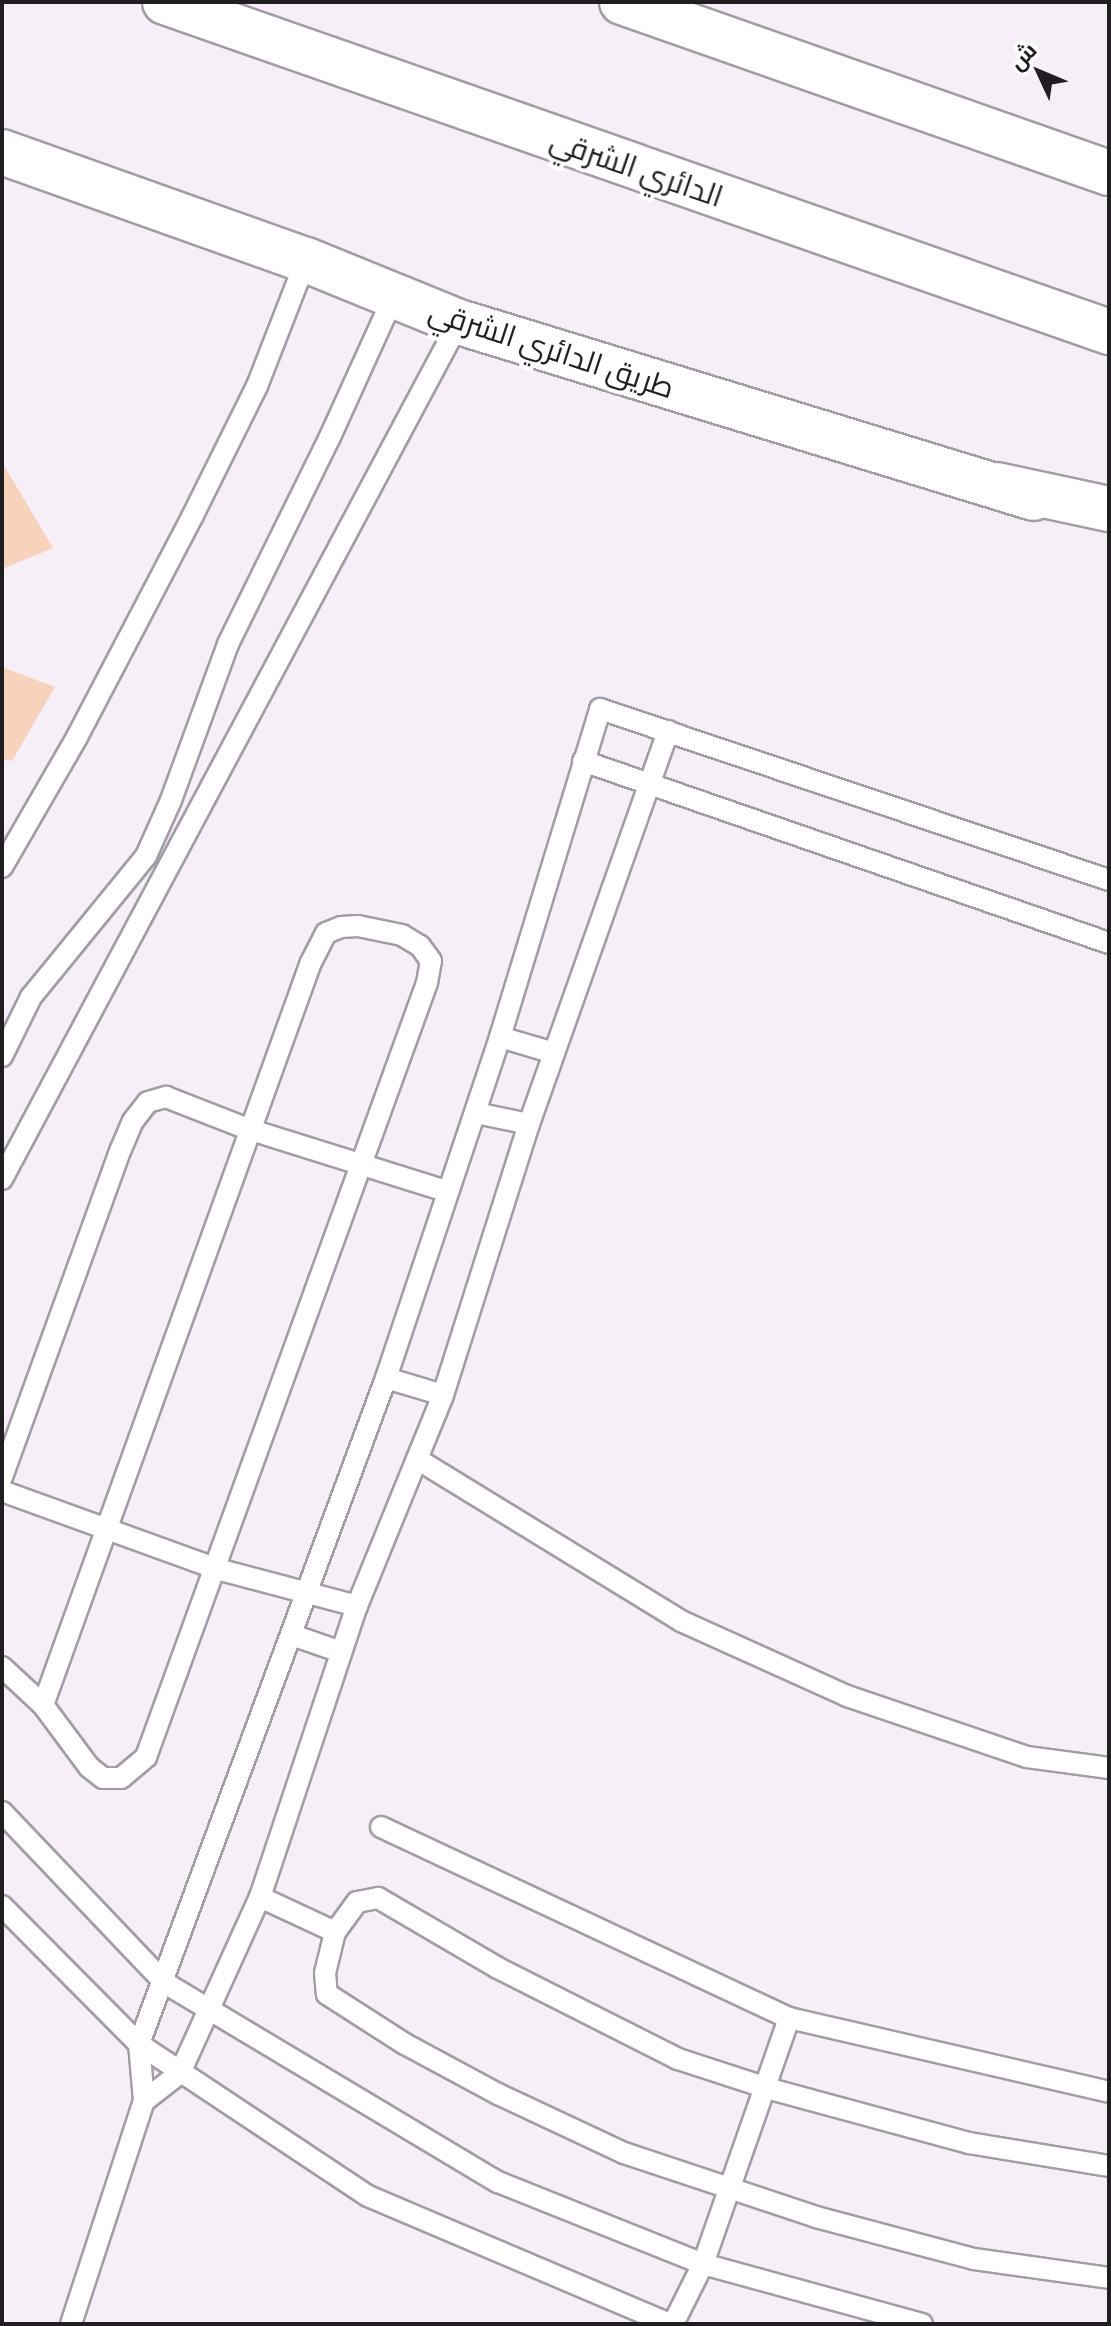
<!DOCTYPE html>
<html>
<head>
<meta charset="utf-8">
<style>
	body { margin:0 }
	#map { position:relative; width:1111px; height:2326px; overflow:hidden; background:#f6eff8; font-family:"Exo 2",Cairo,sans-serif }
	div>[style] { position:absolute }
	.building>* { inset:0; background:#f9d2bc }
	.roads { filter:drop-shadow(2px 0 #a29ca5) drop-shadow(-2px 0 #a29ca5) drop-shadow(0 2px #a29ca5) drop-shadow(0 -2px #a29ca5) }
	.service>* { height:20px; margin:-10px; padding:0 10px; transform-origin:10px; border-radius:10px; background:#fff }
	.secondary>* { height:44px; margin:-22px; padding:0 22px; transform-origin:22px; border-radius:22px; background:#fff }
	.motorway>* { height:44px; margin:-22px; padding:0 22px; transform-origin:22px; border-radius:22px; background:#fff }
	span { translate:-50% -50%; white-space:nowrap; text-align:center; line-height:1.15; -webkit-text-stroke:8px #fff; paint-order:stroke }
	.street-label { font-size:30px; color:#201e21 }
	.frame { position:absolute; inset:0; border:4px solid #201e21; pointer-events:none }
	.north { position:absolute; left:999px; top:32px; width:80px; height:80px; -webkit-text-stroke:6px #fff; paint-order:stroke; rotate:314deg; font-size:22px; font-weight:700; line-height:32px; text-align:center; color:#201e21 }
	.north::after { content:''; display:block; margin:auto; width:28px; height:36px; background:#201e21; clip-path:polygon(50% 0,100% 100%,50% 72%,0 100%) }
</style>
</head>
<body>
<div id="map">
	<div class="building">
		<div style="clip-path:polygon(2px 462px,53px 548px,2px 569px)"></div>
		<div style="clip-path:polygon(2px 667px,55px 687px,12px 761px,2px 759px)"></div>
	</div>
	<div class="roads">
		<div class="service">
			<div style="left:583px;top:761px;width:557px;rotate:19.09deg"></div>
			<div style="left:2px;top:867px;width:150px;rotate:-60deg"></div>
			<div style="left:77px;top:737px;width:250px;rotate:-62.4deg"></div>
			<div style="left:193px;top:515px;width:144px;rotate:-63.6deg"></div>
			<div style="left:257px;top:386px;width:135px;rotate:-68.7deg"></div>
			<div style="left:500px;top:1037px;width:56px;rotate:16.5deg"></div>
			<div style="left:2px;top:1056px;width:66px;rotate:-63.8deg"></div>
			<div style="left:31px;top:997px;width:182px;rotate:-50.8deg"></div>
			<div style="left:146px;top:856px;width:61px;rotate:-65.9deg"></div>
			<div style="left:171px;top:800px;width:166px;rotate:-69.9deg"></div>
			<div style="left:228px;top:644px;width:229px;rotate:-63.8deg"></div>
			<div style="left:329px;top:439px;width:157px;rotate:-65.6deg"></div>
			<div style="left:476px;top:1113px;width:54px;rotate:11.7deg"></div>
			<div style="left:2px;top:1179px;width:971px;rotate:-61.93deg"></div>
			<div style="left:386px;top:1378px;width:59px;rotate:16.6deg"></div>
			<div style="left:417px;top:1459px;width:310px;rotate:31.5deg"></div>
			<div style="left:681px;top:1621px;width:182px;rotate:24.3deg"></div>
			<div style="left:847px;top:1696px;width:190px;rotate:18.7deg"></div>
			<div style="left:1027px;top:1757px;width:83px;rotate:7.6deg"></div>
			<div style="left:2px;top:1477px;width:349px;rotate:-70.1deg"></div>
			<div style="left:121px;top:1149px;width:30px;rotate:-67deg"></div>
			<div style="left:133px;top:1121px;width:24px;rotate:-52deg"></div>
			<div style="left:148px;top:1102px;width:19px;rotate:-16deg"></div>
			<div style="left:166px;top:1097px;width:88px;rotate:21.3deg"></div>
			<div style="left:248px;top:1129px;width:207px;rotate:17.4deg"></div>
			<div style="left:2px;top:1491px;width:229px;rotate:19.9deg"></div>
			<div style="left:217px;top:1569px;width:145px;rotate:14.8deg"></div>
			<div style="left:292px;top:1635px;width:52px;rotate:19.1deg"></div>
			<div style="left:2px;top:1667px;width:56px;rotate:42.8deg"></div>
			<div style="left:43px;top:1705px;width:77px;rotate:53.4deg"></div>
			<div style="left:89px;top:1767px;width:18px;rotate:38deg"></div>
			<div style="left:103px;top:1778px;width:18px"></div>
			<div style="left:121px;top:1778px;width:33px;rotate:-40deg"></div>
			<div style="left:146px;top:1757px;width:823px;rotate:-70.05deg"></div>
			<div style="left:427px;top:983px;width:22px;rotate:-80deg"></div>
			<div style="left:431px;top:961px;width:19px;rotate:-126deg"></div>
			<div style="left:420px;top:946px;width:21px;rotate:-149deg"></div>
			<div style="left:402px;top:935px;width:45px;rotate:-168.4deg"></div>
			<div style="left:358px;top:926px;width:17px;rotate:177deg"></div>
			<div style="left:341px;top:927px;width:16px;rotate:158deg"></div>
			<div style="left:326px;top:933px;width:33px;rotate:117deg"></div>
			<div style="left:311px;top:962px;width:790px;rotate:109.83deg"></div>
			<div style="left:2px;top:1812px;width:236px;rotate:46.4deg"></div>
			<div style="left:165px;top:1983px;width:388px;rotate:30.9deg"></div>
			<div style="left:498px;top:2182px;width:221px;rotate:21.8deg"></div>
			<div style="left:703px;top:2264px;width:227px;rotate:15.3deg"></div>
			<div style="left:381px;top:1827px;width:450px;rotate:25.1deg"></div>
			<div style="left:789px;top:2018px;width:328px;rotate:13deg"></div>
			<div style="left:260px;top:1897px;width:83px;rotate:25deg"></div>
			<div style="left:2px;top:1906px;width:194px;rotate:45.2deg"></div>
			<div style="left:139px;top:2044px;width:275px;rotate:33.6deg"></div>
			<div style="left:368px;top:2196px;width:327px;rotate:23deg"></div>
			<div style="left:144px;top:2101px;width:46px;rotate:-37.9deg"></div>
			<div style="left:180px;top:2073px;width:193px;rotate:-65.6deg"></div>
			<div style="left:260px;top:1897px;width:307px;rotate:-71.6deg"></div>
			<div style="left:357px;top:1606px;width:228px;rotate:-67.8deg"></div>
			<div style="left:443px;top:1395px;width:284px;rotate:-72.4deg"></div>
			<div style="left:529px;top:1124px;width:417px;rotate:-70.5deg"></div>
			<div style="left:1109px;top:2166px;width:142px;rotate:-170.7deg"></div>
			<div style="left:969px;top:2143px;width:209px;rotate:-164.8deg"></div>
			<div style="left:767px;top:2088px;width:94px;rotate:-162deg"></div>
			<div style="left:678px;top:2059px;width:202px;rotate:-153.2deg"></div>
			<div style="left:498px;top:1968px;width:139px;rotate:-149.7deg"></div>
			<div style="left:378px;top:1898px;width:21px;rotate:169deg"></div>
			<div style="left:357px;top:1902px;width:37px;rotate:126deg"></div>
			<div style="left:335px;top:1932px;width:42px;rotate:103.7deg"></div>
			<div style="left:325px;top:1973px;width:21px;rotate:85deg"></div>
			<div style="left:327px;top:1994px;width:93px;rotate:32.7deg"></div>
			<div style="left:405px;top:2044px;width:106px;rotate:28.3deg"></div>
			<div style="left:498px;top:2094px;width:139px;rotate:25.1deg"></div>
			<div style="left:624px;top:2153px;width:202px;rotate:18.4deg"></div>
			<div style="left:816px;top:2217px;width:163px;rotate:14.9deg"></div>
			<div style="left:974px;top:2259px;width:136px;rotate:8deg"></div>
			<div style="left:71px;top:2324px;width:235px;rotate:-71.9deg"></div>
			<div style="left:144px;top:2101px;width:57px;rotate:-95deg"></div>
			<div style="left:139px;top:2044px;width:710px;rotate:-69.65deg"></div>
			<div style="left:386px;top:1378px;width:360px;rotate:-71.5deg"></div>
			<div style="left:500px;top:1037px;width:343px;rotate:-73deg"></div>
			<div style="left:600px;top:709px;width:537px;rotate:18.57deg"></div>
			<div style="left:673px;top:2324px;width:67px;rotate:-63.4deg"></div>
			<div style="left:703px;top:2264px;width:261px;rotate:-70.7deg"></div>
		</div>
		<div class="secondary">
			<div style="left:2px;top:152px;width:323px;rotate:19.6deg"></div>
			<div style="left:306px;top:260px;width:165px;rotate:22.1deg"></div>
			<div style="left:459px;top:322px;width:601px;rotate:17.02deg"></div>
		</div>
		<div class="motorway">
			<div style="left:165px;top:2px;width:1000px;rotate:19.27deg"></div>
			<div style="left:622px;top:2px;width:516px;rotate:19.35deg"></div>
			<div style="left:997px;top:485px;width:115px;rotate:12.1deg"></div>
		</div>
	</div>
	<div class="street-label">
		<span style="left:637px;top:167px;rotate:19deg">الدائري الشرقي</span>
		<span style="left:552px;top:348px;rotate:18deg">طريق الدائري الشرقي</span>
	</div>
	<div class="frame"></div>
	<div class="north">ش</div>
</div>
</body>
</html>
